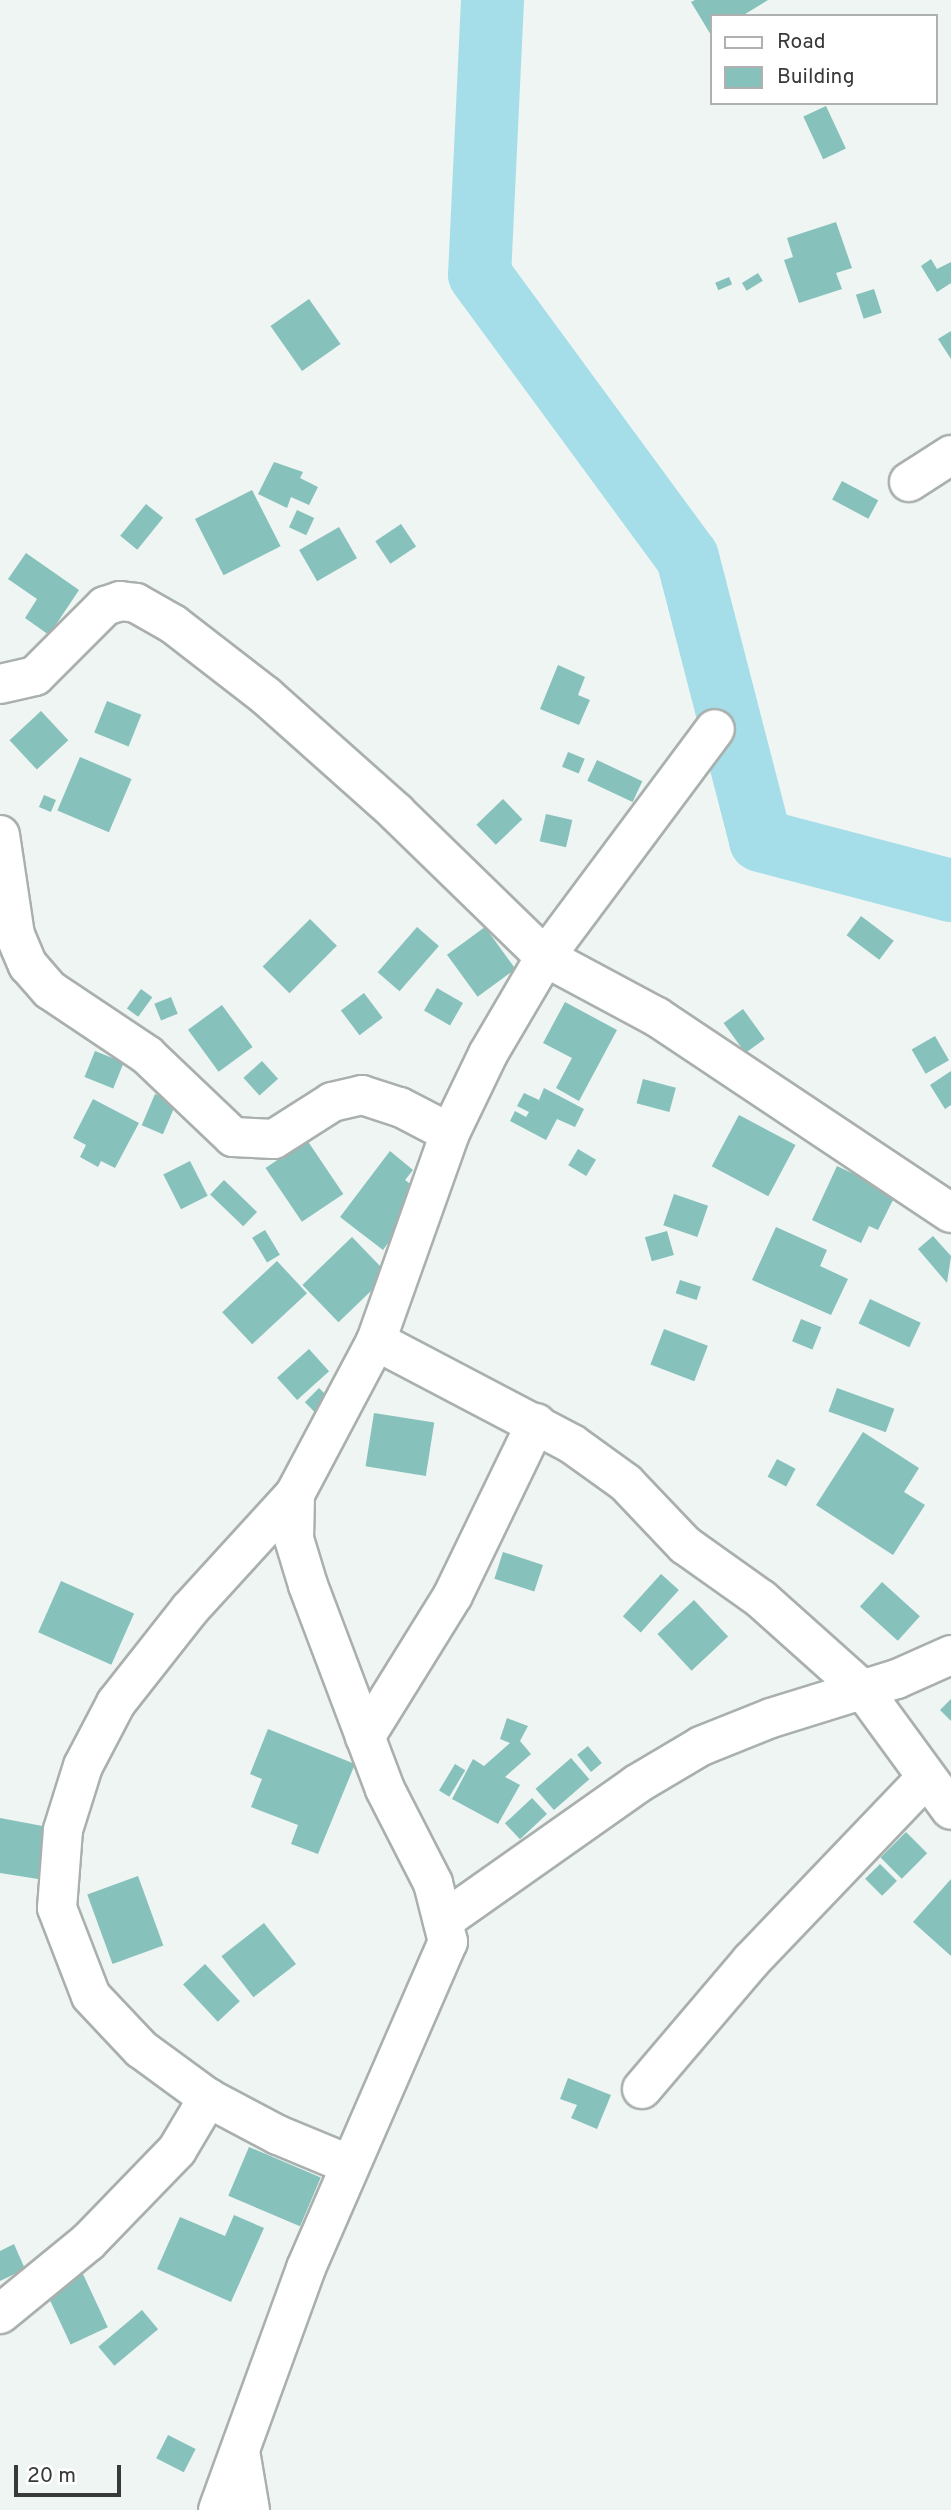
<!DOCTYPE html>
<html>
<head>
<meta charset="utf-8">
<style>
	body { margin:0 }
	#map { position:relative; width:951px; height:2510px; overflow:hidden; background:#eef5f2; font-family:Overpass,sans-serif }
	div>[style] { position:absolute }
	.river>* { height:63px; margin:-31.5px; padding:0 31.5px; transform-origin:31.5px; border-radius:31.5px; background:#a5dee9 }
	.building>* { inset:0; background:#87c1bc; transform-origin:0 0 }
	.roads { filter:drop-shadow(2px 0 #a9b0ad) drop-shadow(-2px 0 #a9b0ad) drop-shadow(0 2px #a9b0ad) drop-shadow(0 -2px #a9b0ad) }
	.minor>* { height:38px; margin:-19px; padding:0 19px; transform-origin:19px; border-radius:19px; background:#fff }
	span { translate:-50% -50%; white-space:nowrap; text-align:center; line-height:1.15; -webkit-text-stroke:5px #fff; paint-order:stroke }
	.legend { position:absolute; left:710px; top:14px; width:228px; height:91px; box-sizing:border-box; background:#fff; border:2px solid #afb0b0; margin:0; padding:9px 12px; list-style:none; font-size:21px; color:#373a39 }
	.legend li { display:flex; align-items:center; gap:14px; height:35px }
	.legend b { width:35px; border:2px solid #afb0b0 }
	.scale { position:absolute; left:14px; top:2465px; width:107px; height:32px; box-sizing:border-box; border:4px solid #373a39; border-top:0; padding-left:9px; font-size:21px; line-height:24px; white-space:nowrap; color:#373a39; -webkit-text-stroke:5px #fff; paint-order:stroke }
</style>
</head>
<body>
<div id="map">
	<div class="river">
		<div style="left:492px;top:0;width:274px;rotate:92.7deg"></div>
		<div style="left:479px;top:274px;width:351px;rotate:53.7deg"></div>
		<div style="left:687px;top:557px;width:292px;rotate:75.5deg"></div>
		<div style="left:760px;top:840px;width:197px;rotate:14.7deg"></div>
	</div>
	<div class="building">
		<div style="clip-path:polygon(695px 0,768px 0,742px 16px,711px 16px,711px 35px,691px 2px)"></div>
		<div style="left:826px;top:106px;width:47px;height:25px;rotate:65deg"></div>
		<div style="clip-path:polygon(836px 222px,852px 268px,836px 273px,842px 289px,799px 303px,784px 260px,793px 257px,787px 238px)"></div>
		<div style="clip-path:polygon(931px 259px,937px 269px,951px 262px,951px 283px,937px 292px,921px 266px)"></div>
		<div style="left:758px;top:273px;width:9px;height:19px;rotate:58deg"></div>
		<div style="left:729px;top:277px;width:8px;height:15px;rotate:67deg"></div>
		<div style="left:874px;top:289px;width:25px;height:19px;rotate:72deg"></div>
		<div style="left:309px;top:299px;width:55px;height:47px;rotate:55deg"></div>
		<div style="clip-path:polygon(951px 331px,951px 359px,938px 339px)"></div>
		<div style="clip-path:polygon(274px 462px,303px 472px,300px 478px,318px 487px,309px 505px,291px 497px,287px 508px,258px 494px)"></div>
		<div style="left:842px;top:481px;width:41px;height:21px;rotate:28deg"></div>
		<div style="left:252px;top:490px;width:63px;height:64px;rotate:63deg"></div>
		<div style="left:146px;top:504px;width:22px;height:41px;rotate:39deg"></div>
		<div style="left:297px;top:510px;width:19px;height:19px;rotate:25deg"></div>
		<div style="left:401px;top:524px;width:27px;height:31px;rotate:56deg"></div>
		<div style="left:339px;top:527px;width:36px;height:46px;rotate:60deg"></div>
		<div style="clip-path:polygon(26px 553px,79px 590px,49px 635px,25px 618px,37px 599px,8px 579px)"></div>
		<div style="clip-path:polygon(558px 665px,585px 677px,578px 695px,590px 700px,579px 725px,540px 709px)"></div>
		<div style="left:107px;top:701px;width:37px;height:34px;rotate:22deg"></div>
		<div style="left:41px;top:711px;width:40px;height:43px;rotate:47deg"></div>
		<div style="left:568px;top:752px;width:18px;height:16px;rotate:22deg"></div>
		<div style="left:80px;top:757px;width:56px;height:58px;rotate:23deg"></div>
		<div style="left:597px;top:760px;width:50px;height:23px;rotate:25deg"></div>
		<div style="left:44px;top:795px;width:13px;height:13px;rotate:23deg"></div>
		<div style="left:503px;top:799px;width:28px;height:37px;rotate:46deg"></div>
		<div style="left:546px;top:814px;width:27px;height:28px;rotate:13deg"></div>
		<div style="left:861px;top:916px;width:41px;height:24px;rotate:37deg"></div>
		<div style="left:310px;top:919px;width:38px;height:67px;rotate:45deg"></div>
		<div style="left:417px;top:927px;width:29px;height:60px;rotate:41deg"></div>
		<div style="left:485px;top:927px;width:52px;height:47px;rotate:54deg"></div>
		<div style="left:437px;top:988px;width:30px;height:26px;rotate:30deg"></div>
		<div style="left:141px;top:989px;width:14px;height:24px;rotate:36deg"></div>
		<div style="left:364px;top:993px;width:31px;height:29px;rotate:53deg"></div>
		<div style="left:171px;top:997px;width:18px;height:18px;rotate:68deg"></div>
		<div style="clip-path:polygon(565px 1002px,617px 1030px,579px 1101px,556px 1088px,572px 1058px,543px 1043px)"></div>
		<div style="left:222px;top:1005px;width:52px;height:42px;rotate:54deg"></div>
		<div style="left:743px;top:1009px;width:37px;height:24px;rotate:54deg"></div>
		<div style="left:935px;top:1036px;width:28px;height:27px;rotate:60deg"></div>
		<div style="left:95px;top:1051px;width:31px;height:28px;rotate:22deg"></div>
		<div style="left:262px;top:1061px;width:24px;height:25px;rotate:48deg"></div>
		<div style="clip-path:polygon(951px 1071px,951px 1105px,945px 1109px,930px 1085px)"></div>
		<div style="left:643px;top:1079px;width:34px;height:25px;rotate:15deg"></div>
		<div style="clip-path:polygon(544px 1088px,584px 1109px,575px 1127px,557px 1119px,546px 1140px,510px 1121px,515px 1111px,526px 1117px,529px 1112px,517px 1106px,524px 1093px,539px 1100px)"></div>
		<div style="left:155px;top:1094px;width:23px;height:34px;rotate:23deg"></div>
		<div style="clip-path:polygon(93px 1099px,139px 1123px,115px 1168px,101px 1161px,98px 1167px,80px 1157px,86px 1145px,73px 1138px)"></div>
		<div style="left:739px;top:1115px;width:64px;height:58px;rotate:28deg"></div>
		<div style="left:307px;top:1140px;width:65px;height:50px;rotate:56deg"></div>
		<div style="left:578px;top:1149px;width:21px;height:19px;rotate:31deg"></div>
		<div style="clip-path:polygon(390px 1151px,413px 1170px,405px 1180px,417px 1189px,415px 1206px,383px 1250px,340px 1217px)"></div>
		<div style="left:190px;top:1161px;width:39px;height:30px;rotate:63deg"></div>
		<div style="clip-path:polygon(837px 1166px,896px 1194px,878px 1230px,869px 1226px,861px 1243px,812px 1220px)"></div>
		<div style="left:224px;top:1180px;width:46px;height:20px;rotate:44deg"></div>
		<div style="left:674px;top:1194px;width:36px;height:33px;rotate:19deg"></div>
		<div style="clip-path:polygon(776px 1227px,827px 1250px,820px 1266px,848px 1279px,831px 1315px,752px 1280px)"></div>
		<div style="left:265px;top:1230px;width:29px;height:15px;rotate:59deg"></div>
		<div style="left:667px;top:1231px;width:25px;height:23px;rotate:74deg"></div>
		<div style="clip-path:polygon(933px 1236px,951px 1256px,947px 1283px,918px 1249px)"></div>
		<div style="left:352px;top:1237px;width:52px;height:69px;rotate:46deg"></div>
		<div style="left:277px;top:1261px;width:44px;height:75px;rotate:47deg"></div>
		<div style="left:680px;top:1280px;width:22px;height:14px;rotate:18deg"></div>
		<div style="left:870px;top:1299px;width:56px;height:27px;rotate:25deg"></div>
		<div style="left:801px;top:1319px;width:22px;height:24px;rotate:22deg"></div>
		<div style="left:664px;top:1329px;width:47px;height:38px;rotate:21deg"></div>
		<div style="left:309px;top:1349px;width:30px;height:43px;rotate:48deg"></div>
		<div style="left:319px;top:1388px;width:16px;height:20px;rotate:45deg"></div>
		<div style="left:837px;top:1388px;width:61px;height:25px;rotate:20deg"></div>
		<div style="left:374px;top:1413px;width:61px;height:54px;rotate:9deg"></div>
		<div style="clip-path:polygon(863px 1432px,919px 1468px,904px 1492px,925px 1505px,893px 1555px,816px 1505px)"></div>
		<div style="left:777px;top:1459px;width:21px;height:20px;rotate:28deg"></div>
		<div style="left:503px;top:1552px;width:42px;height:28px;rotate:18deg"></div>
		<div style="left:661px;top:1574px;width:24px;height:57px;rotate:42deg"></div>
		<div style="left:61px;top:1581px;width:80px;height:56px;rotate:24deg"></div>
		<div style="left:882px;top:1582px;width:51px;height:33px;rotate:42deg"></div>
		<div style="left:694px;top:1600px;width:50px;height:50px;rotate:47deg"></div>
		<div style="clip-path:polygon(951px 1699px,951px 1721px,940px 1710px)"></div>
		<div style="clip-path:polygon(507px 1718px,528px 1726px,520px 1741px,531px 1754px,505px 1777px,520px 1785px,498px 1824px,452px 1799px,473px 1759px,484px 1766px,510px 1743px,500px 1739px)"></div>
		<div style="clip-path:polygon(268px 1729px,355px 1764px,318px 1854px,291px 1844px,298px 1825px,251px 1807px,262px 1779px,250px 1774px)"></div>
		<div style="left:588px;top:1746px;width:22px;height:14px;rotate:51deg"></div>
		<div style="left:571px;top:1758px;width:28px;height:47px;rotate:49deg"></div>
		<div style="left:455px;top:1764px;width:12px;height:31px;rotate:31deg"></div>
		<div style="left:532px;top:1798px;width:22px;height:37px;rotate:47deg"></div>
		<div style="clip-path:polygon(0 1818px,48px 1827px,38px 1879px,0 1873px)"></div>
		<div style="left:906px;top:1832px;width:30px;height:36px;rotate:45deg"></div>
		<div style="left:880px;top:1864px;width:24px;height:21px;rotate:45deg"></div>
		<div style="left:138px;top:1876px;width:74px;height:54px;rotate:70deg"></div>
		<div style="clip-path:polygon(951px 1879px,951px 1956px,913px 1922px)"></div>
		<div style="left:264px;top:1923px;width:52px;height:54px;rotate:52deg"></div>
		<div style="left:205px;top:1964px;width:51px;height:30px;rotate:47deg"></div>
		<div style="clip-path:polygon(568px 2078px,611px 2095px,597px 2129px,571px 2118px,577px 2105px,560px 2099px)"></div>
		<div style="left:249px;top:2147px;width:78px;height:53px;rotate:23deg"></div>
		<div style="clip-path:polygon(234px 2215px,264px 2228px,231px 2302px,157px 2269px,180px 2217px,225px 2236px)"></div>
		<div style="clip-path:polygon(14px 2244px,25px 2269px,0 2281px,0 2251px)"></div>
		<div style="left:82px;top:2272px;width:61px;height:41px;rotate:65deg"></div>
		<div style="left:142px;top:2310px;width:25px;height:57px;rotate:50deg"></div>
		<div style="left:168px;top:2435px;width:31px;height:26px;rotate:27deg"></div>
	</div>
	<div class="roads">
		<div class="minor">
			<div style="left:909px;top:482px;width:50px;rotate:-32.7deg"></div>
			<div style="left:0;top:684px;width:36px;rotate:-13deg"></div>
			<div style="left:35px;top:676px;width:99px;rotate:-45deg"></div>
			<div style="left:105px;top:606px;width:16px;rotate:-18deg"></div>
			<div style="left:120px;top:601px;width:16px;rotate:7deg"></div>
			<div style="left:136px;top:603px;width:43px;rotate:29.6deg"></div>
			<div style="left:173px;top:624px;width:118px;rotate:37.7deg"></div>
			<div style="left:266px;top:696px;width:174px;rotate:41.7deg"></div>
			<div style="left:396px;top:812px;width:208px;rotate:44.2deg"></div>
			<div style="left:545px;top:957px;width:127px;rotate:28.2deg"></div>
			<div style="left:657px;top:1017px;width:353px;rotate:33.7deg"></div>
			<div style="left:0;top:835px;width:101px;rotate:81.5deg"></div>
			<div style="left:15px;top:935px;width:33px;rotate:67deg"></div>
			<div style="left:28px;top:965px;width:33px;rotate:49deg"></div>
			<div style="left:50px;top:990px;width:117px;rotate:33.8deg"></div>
			<div style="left:147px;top:1055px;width:119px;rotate:43.6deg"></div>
			<div style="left:233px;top:1137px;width:41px;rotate:2.8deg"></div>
			<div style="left:274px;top:1139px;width:69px;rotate:-32.5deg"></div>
			<div style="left:332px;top:1102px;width:31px;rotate:-13deg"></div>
			<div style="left:362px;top:1095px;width:40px;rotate:18deg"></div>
			<div style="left:400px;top:1107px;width:56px;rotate:27.5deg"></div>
			<div style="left:376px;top:1341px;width:221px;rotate:27.7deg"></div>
			<div style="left:572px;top:1444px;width:67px;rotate:35.8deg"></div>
			<div style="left:626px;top:1483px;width:86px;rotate:46.4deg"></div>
			<div style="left:685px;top:1545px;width:93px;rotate:35.4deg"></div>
			<div style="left:761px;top:1599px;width:138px;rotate:41.8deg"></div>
			<div style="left:864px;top:1691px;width:147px;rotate:53.8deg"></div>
			<div style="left:295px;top:1494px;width:156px;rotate:132.4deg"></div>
			<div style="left:190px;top:1609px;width:120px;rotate:128.2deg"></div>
			<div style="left:116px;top:1703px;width:71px;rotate:117.6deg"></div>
			<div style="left:83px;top:1766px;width:67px;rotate:107.4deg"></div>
			<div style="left:63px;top:1830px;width:78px;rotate:94.4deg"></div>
			<div style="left:57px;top:1908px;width:94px;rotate:68.9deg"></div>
			<div style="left:91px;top:1996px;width:73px;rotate:46.7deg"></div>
			<div style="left:141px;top:2049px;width:83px;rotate:36.2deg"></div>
			<div style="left:208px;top:2098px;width:79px;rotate:27.9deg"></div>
			<div style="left:278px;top:2135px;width:76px;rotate:22.5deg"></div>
			<div style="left:365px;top:1737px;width:167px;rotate:-58.2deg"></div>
			<div style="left:453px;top:1595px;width:191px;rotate:-64.2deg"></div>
			<div style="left:443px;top:1921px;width:237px;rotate:-35.2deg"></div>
			<div style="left:637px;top:1784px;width:74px;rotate:-30.7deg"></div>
			<div style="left:701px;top:1746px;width:75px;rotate:-21.8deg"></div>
			<div style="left:771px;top:1718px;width:132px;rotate:-17.2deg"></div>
			<div style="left:897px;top:1679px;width:59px;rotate:-24deg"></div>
			<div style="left:642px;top:2089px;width:168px;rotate:-49.6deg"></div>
			<div style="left:751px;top:1961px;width:253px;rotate:-46.3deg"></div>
			<div style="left:0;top:2314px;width:114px;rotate:-39.3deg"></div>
			<div style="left:88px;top:2242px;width:128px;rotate:-45.9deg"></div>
			<div style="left:177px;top:2150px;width:61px;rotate:-59.2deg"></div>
			<div style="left:240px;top:2451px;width:60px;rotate:80.4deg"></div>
			<div style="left:218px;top:2510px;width:258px;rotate:-70deg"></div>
			<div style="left:306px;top:2268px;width:356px;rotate:-66.5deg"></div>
			<div style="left:448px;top:1942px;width:61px;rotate:-104.3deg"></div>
			<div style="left:433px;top:1883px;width:106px;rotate:-117.1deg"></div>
			<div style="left:385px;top:1789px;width:218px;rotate:-110.7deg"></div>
			<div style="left:308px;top:1585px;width:48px;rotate:-106.9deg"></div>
			<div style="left:294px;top:1539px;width:45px;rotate:-88.7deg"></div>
			<div style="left:295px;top:1494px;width:173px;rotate:-62.1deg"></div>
			<div style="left:376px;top:1341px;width:221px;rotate:-70.4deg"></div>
			<div style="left:450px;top:1133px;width:88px;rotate:-64.3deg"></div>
			<div style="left:488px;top:1054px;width:113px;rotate:-59.6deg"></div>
			<div style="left:545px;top:957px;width:284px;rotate:-53.3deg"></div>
		</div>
	</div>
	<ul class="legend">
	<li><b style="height:9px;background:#fff"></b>Road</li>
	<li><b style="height:19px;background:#87c1bc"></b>Building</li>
	</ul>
	<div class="scale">20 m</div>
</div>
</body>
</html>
